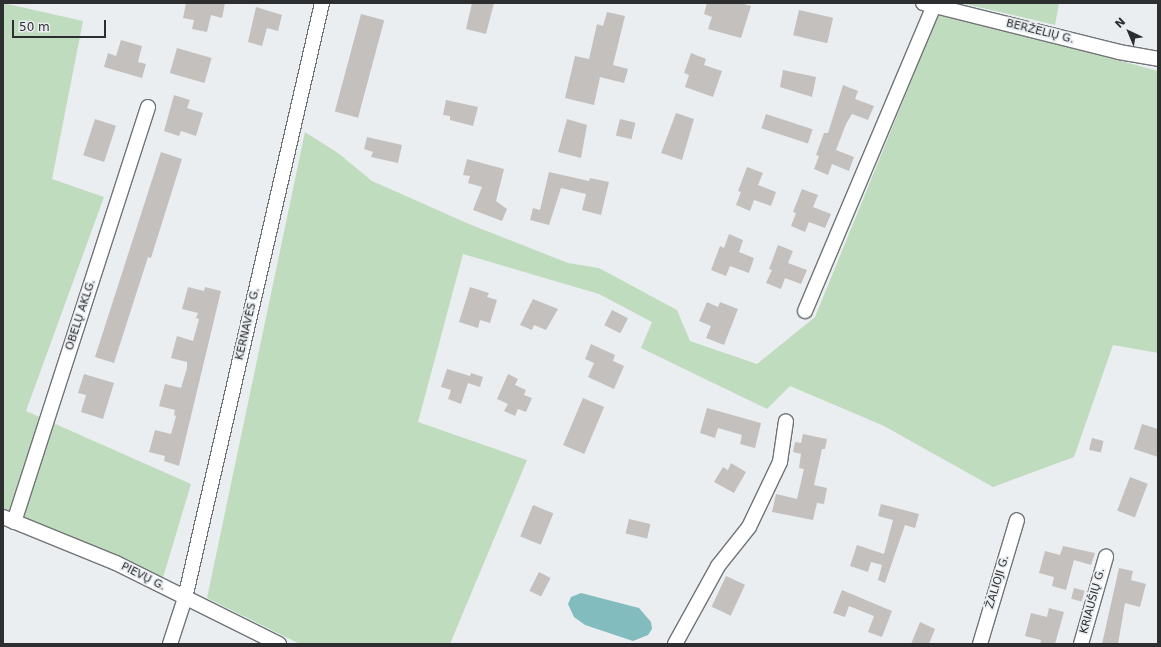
<!DOCTYPE html>
<html>
<head>
<meta charset="utf-8">
<style>
	body { margin:0 }
	#map { position:relative; width:1161px; height:647px; overflow:hidden; background:#eaeef1; font-family:"DejaVu Sans",sans-serif }
	div>[style] { position:absolute }
	.green>* { inset:0; background:#c0dcbe }
	.water>* { inset:0; background:#83bcbe }
	.building>* { inset:0; background:#c4c0be; transform-origin:0 0 }
	.roads { filter:drop-shadow(1px 0 #717477) drop-shadow(-1px 0 #717477) drop-shadow(0 1px #717477) drop-shadow(0 -1px #717477) }
	.minor>* { height:14px; margin:-7px; padding:0 7px; transform-origin:7px; border-radius:7px; background:#fff }
	span { translate:-50% -50%; white-space:nowrap; text-align:center; line-height:1.15; -webkit-text-stroke:3.5px #eaeef1; paint-order:stroke }
	.street-label { font-size:11px; color:#2d2e30 }
	.frame { position:absolute; inset:0; border:4px solid #2d2e30; pointer-events:none }
	.north { position:absolute; left:1109px; top:12px; width:40px; height:40px; -webkit-text-stroke:3px #eaeef1; paint-order:stroke; rotate:316deg; font-size:11px; font-weight:700; line-height:16px; text-align:center; color:#2d2e30 }
	.north::after { content:''; display:block; margin:auto; width:14px; height:18px; background:#2d2e30; clip-path:polygon(50% 0,100% 100%,50% 72%,0 100%) }
	.scale { position:absolute; left:12px; top:20px; width:94px; height:18px; box-sizing:border-box; border:2px solid #2d2e30; border-top:0; padding-left:5px; font-size:12px; line-height:14px; white-space:nowrap; color:#2d2e30; -webkit-text-stroke:3px #eaeef1; paint-order:stroke }
</style>
</head>
<body>
<div id="map">
	<div class="green">
		<div style="clip-path:polygon(3px 3px,83px 21px,52px 179px,104px 197px,26px 411px,191px 484px,162px 581px,3px 512px)"></div>
		<div style="clip-path:polygon(961px 3px,1059px 3px,1055px 25px)"></div>
		<div style="clip-path:polygon(942px 13px,1158px 71px,1158px 353px,1113px 345px,1074px 457px,993px 487px,884px 426px,790px 386px,767px 409px,641px 348px,652px 322px,599px 294px,463px 254px,418px 422px,527px 460px,450px 644px,300px 644px,207px 598px,305px 132px,338px 153px,372px 181px,469px 224px,568px 263px,599px 268px,677px 310px,690px 341px,757px 364px,815px 317px,937px 18px)"></div>
	</div>
	<div class="water">
		<div style="clip-path:polygon(581px 593px,639px 608px,651px 622px,652px 629px,648px 635px,633px 641px,585px 625px,574px 617px,568px 604px,571px 597px)"></div>
	</div>
	<div class="building">
		<div style="clip-path:polygon(186px 3px,225px 3px,222px 18px,211px 15px,207px 32px,192px 29px,194px 20px,183px 18px)"></div>
		<div style="clip-path:polygon(472px 3px,494px 3px,486px 34px,466px 29px)"></div>
		<div style="clip-path:polygon(707px 3px,740px 3px,751px 6px,741px 38px,708px 29px,712px 17px,704px 14px)"></div>
		<div style="clip-path:polygon(256px 7px,282px 15px,278px 31px,267px 28px,262px 46px,248px 42px)"></div>
		<div style="left:799px;top:10px;width:35px;height:26px;rotate:13deg"></div>
		<div style="clip-path:polygon(607px 12px,625px 16px,613px 65px,628px 69px,624px 83px,600px 77px,594px 105px,565px 98px,575px 56px,589px 59px,597px 24px,603px 26px)"></div>
		<div style="left:361px;top:14px;width:24px;height:101px;rotate:15deg"></div>
		<div style="clip-path:polygon(121px 40px,142px 46px,138px 62px,146px 64px,142px 78px,104px 67px,108px 53px,116px 56px)"></div>
		<div style="left:177px;top:48px;width:36px;height:26px;rotate:16deg"></div>
		<div style="clip-path:polygon(691px 53px,706px 59px,704px 65px,722px 71px,713px 97px,685px 87px,689px 75px,684px 73px)"></div>
		<div style="clip-path:polygon(783px 70px,816px 77px,812px 97px,780px 87px)"></div>
		<div style="clip-path:polygon(843px 85px,858px 91px,855px 99px,874px 106px,868px 120px,852px 114px,846px 124px,836px 150px,854px 157px,849px 171px,832px 164px,828px 175px,814px 169px,819px 156px,816px 155px,824px 133px,828px 133px)"></div>
		<div style="clip-path:polygon(174px 95px,190px 100px,187px 108px,203px 113px,196px 136px,181px 131px,179px 136px,164px 131px)"></div>
		<div style="clip-path:polygon(446px 100px,478px 107px,473px 126px,450px 120px,450px 116px,443px 115px)"></div>
		<div style="clip-path:polygon(676px 113px,694px 119px,682px 160px,661px 153px)"></div>
		<div style="left:766px;top:114px;width:49px;height:15px;rotate:18deg"></div>
		<div style="left:95px;top:119px;width:22px;height:38px;rotate:18deg"></div>
		<div style="clip-path:polygon(567px 119px,587px 125px,581px 158px,558px 152px)"></div>
		<div style="left:620px;top:119px;width:16px;height:17px;rotate:14deg"></div>
		<div style="clip-path:polygon(367px 137px,402px 145px,398px 163px,371px 157px,373px 152px,364px 149px)"></div>
		<div style="clip-path:polygon(161px 152px,182px 159px,151px 258px,148px 257px,114px 363px,95px 357px)"></div>
		<div style="clip-path:polygon(467px 159px,504px 169px,496px 201px,507px 209px,502px 221px,473px 210px,482px 187px,468px 183px,470px 176px,463px 175px)"></div>
		<div style="clip-path:polygon(747px 167px,763px 173px,758px 185px,776px 192px,771px 206px,754px 200px,750px 211px,736px 205px,741px 192px,738px 191px)"></div>
		<div style="clip-path:polygon(549px 172px,589px 181px,590px 178px,609px 182px,601px 215px,582px 210px,586px 194px,561px 188px,549px 225px,530px 220px,533px 208px,540px 210px)"></div>
		<div style="clip-path:polygon(802px 189px,818px 195px,813px 207px,831px 214px,825px 228px,809px 222px,805px 232px,791px 226px,796px 213px,793px 212px)"></div>
		<div style="clip-path:polygon(729px 234px,743px 240px,739px 252px,754px 258px,749px 273px,730px 266px,726px 276px,711px 270px,720px 246px,724px 248px)"></div>
		<div style="clip-path:polygon(778px 245px,793px 251px,788px 263px,807px 270px,801px 284px,785px 278px,781px 289px,766px 283px,772px 270px,769px 269px)"></div>
		<div style="clip-path:polygon(188px 287px,204px 291px,205px 287px,221px 291px,179px 466px,164px 461px,165px 456px,149px 452px,155px 430px,171px 434px,176px 416px,174px 415px,175px 410px,159px 406px,165px 384px,181px 388px,187px 368px,187px 362px,171px 358px,177px 336px,193px 341px,199px 319px,196px 318px,198px 313px,182px 309px)"></div>
		<div style="clip-path:polygon(470px 287px,489px 293px,487px 297px,497px 300px,490px 323px,480px 320px,478px 328px,459px 322px)"></div>
		<div style="clip-path:polygon(533px 299px,558px 309px,546px 330px,534px 325px,532px 330px,520px 325px)"></div>
		<div style="clip-path:polygon(707px 302px,718px 307px,720px 302px,738px 309px,724px 345px,706px 338px,711px 326px,699px 321px)"></div>
		<div style="left:612px;top:310px;width:18px;height:17px;rotate:27deg"></div>
		<div style="clip-path:polygon(591px 344px,615px 355px,613px 361px,624px 366px,614px 389px,588px 377px,594px 363px,585px 359px)"></div>
		<div style="clip-path:polygon(447px 369px,470px 376px,471px 373px,483px 377px,480px 387px,468px 383px,470px 377px,461px 404px,448px 399px,451px 390px,441px 387px)"></div>
		<div style="clip-path:polygon(84px 374px,114px 383px,103px 419px,81px 412px,86px 395px,78px 393px)"></div>
		<div style="clip-path:polygon(508px 374px,518px 379px,515px 385px,526px 390px,524px 395px,532px 398px,526px 412px,518px 409px,515px 416px,504px 411px,508px 404px,497px 399px)"></div>
		<div style="left:583px;top:398px;width:23px;height:51px;rotate:23deg"></div>
		<div style="clip-path:polygon(707px 408px,761px 423px,755px 448px,740px 444px,742px 435px,718px 428px,715px 438px,700px 433px)"></div>
		<div style="clip-path:polygon(1142px 424px,1158px 429px,1158px 457px,1134px 449px)"></div>
		<div style="clip-path:polygon(803px 434px,827px 439px,825px 449px,822px 449px,814px 485px,827px 488px,824px 504px,817px 503px,813px 520px,772px 512px,776px 494px,797px 499px,804px 469px,799px 468px,801px 454px,793px 452px,795px 442px,801px 443px)"></div>
		<div style="left:1092px;top:438px;width:12px;height:12px;rotate:14deg"></div>
		<div style="clip-path:polygon(731px 463px,746px 472px,734px 493px,714px 482px,723px 467px,728px 470px)"></div>
		<div style="left:1130px;top:477px;width:19px;height:36px;rotate:21deg"></div>
		<div style="clip-path:polygon(881px 504px,919px 514px,915px 528px,905px 525px,885px 583px,878px 580px,882px 565px,871px 562px,868px 572px,850px 566px,857px 545px,884px 554px,893px 520px,878px 516px)"></div>
		<div style="left:533px;top:505px;width:22px;height:34px;rotate:22deg"></div>
		<div style="left:629px;top:519px;width:22px;height:15px;rotate:13deg"></div>
		<div style="clip-path:polygon(1063px 546px,1095px 553px,1091px 565px,1074px 560px,1066px 590px,1052px 586px,1054px 577px,1039px 573px,1045px 551px,1060px 555px)"></div>
		<div style="clip-path:polygon(1119px 568px,1133px 571px,1131px 580px,1146px 584px,1140px 607px,1125px 603px,1118px 644px,1102px 644px)"></div>
		<div style="left:539px;top:572px;width:13px;height:21px;rotate:27deg"></div>
		<div style="left:726px;top:576px;width:21px;height:34px;rotate:25deg"></div>
		<div style="left:1074px;top:588px;width:11px;height:11px;rotate:15deg"></div>
		<div style="clip-path:polygon(842px 590px,892px 611px,882px 637px,868px 632px,874px 616px,849px 606px,845px 617px,833px 613px)"></div>
		<div style="clip-path:polygon(1049px 608px,1064px 612px,1055px 644px,1040px 644px,1041px 640px,1025px 636px,1031px 613px,1047px 617px)"></div>
		<div style="clip-path:polygon(920px 622px,935px 629px,929px 644px,911px 644px)"></div>
	</div>
	<div class="roads">
		<div class="minor">
			<div style="left:923px;top:3px;width:202px;rotate:14deg"></div>
			<div style="left:1119px;top:52px;width:40px;rotate:10deg"></div>
			<div style="left:805px;top:311px;width:332px;rotate:-67.1deg"></div>
			<div style="left:3px;top:517px;width:122px;rotate:22.2deg"></div>
			<div style="left:116px;top:563px;width:182px;rotate:26.4deg"></div>
			<div style="left:14px;top:522px;width:436px;rotate:-72.1deg"></div>
			<div style="left:170px;top:644px;width:48px;rotate:-71.9deg"></div>
			<div style="left:185px;top:598px;width:611px;rotate:-77.03deg"></div>
			<div style="left:675px;top:644px;width:89px;rotate:-61.1deg"></div>
			<div style="left:718px;top:566px;width:50px;rotate:-51.5deg"></div>
			<div style="left:749px;top:527px;width:72px;rotate:-64.5deg"></div>
			<div style="left:780px;top:462px;width:41px;rotate:-81.7deg"></div>
			<div style="left:980px;top:644px;width:129px;rotate:-73.4deg"></div>
			<div style="left:1081px;top:644px;width:91px;rotate:-74deg"></div>
		</div>
	</div>
	<div class="street-label">
		<span style="left:1040px;top:32px;rotate:14deg">BERŽELIŲ G.</span>
		<span style="left:81px;top:315px;rotate:-72deg">OBELŲ AKLG.</span>
		<span style="left:248px;top:324px;rotate:-77deg">KERNAVĖS G.</span>
		<span style="left:143px;top:577px;rotate:27deg">PIEVŲ G.</span>
		<span style="left:998px;top:582px;rotate:-73deg">ŽALIOJI G.</span>
		<span style="left:1093px;top:601px;rotate:-75deg">KRIAUŠIŲ G.</span>
	</div>
	<div class="frame"></div>
	<div class="north">N</div>
	<div class="scale">50 m</div>
</div>
</body>
</html>
